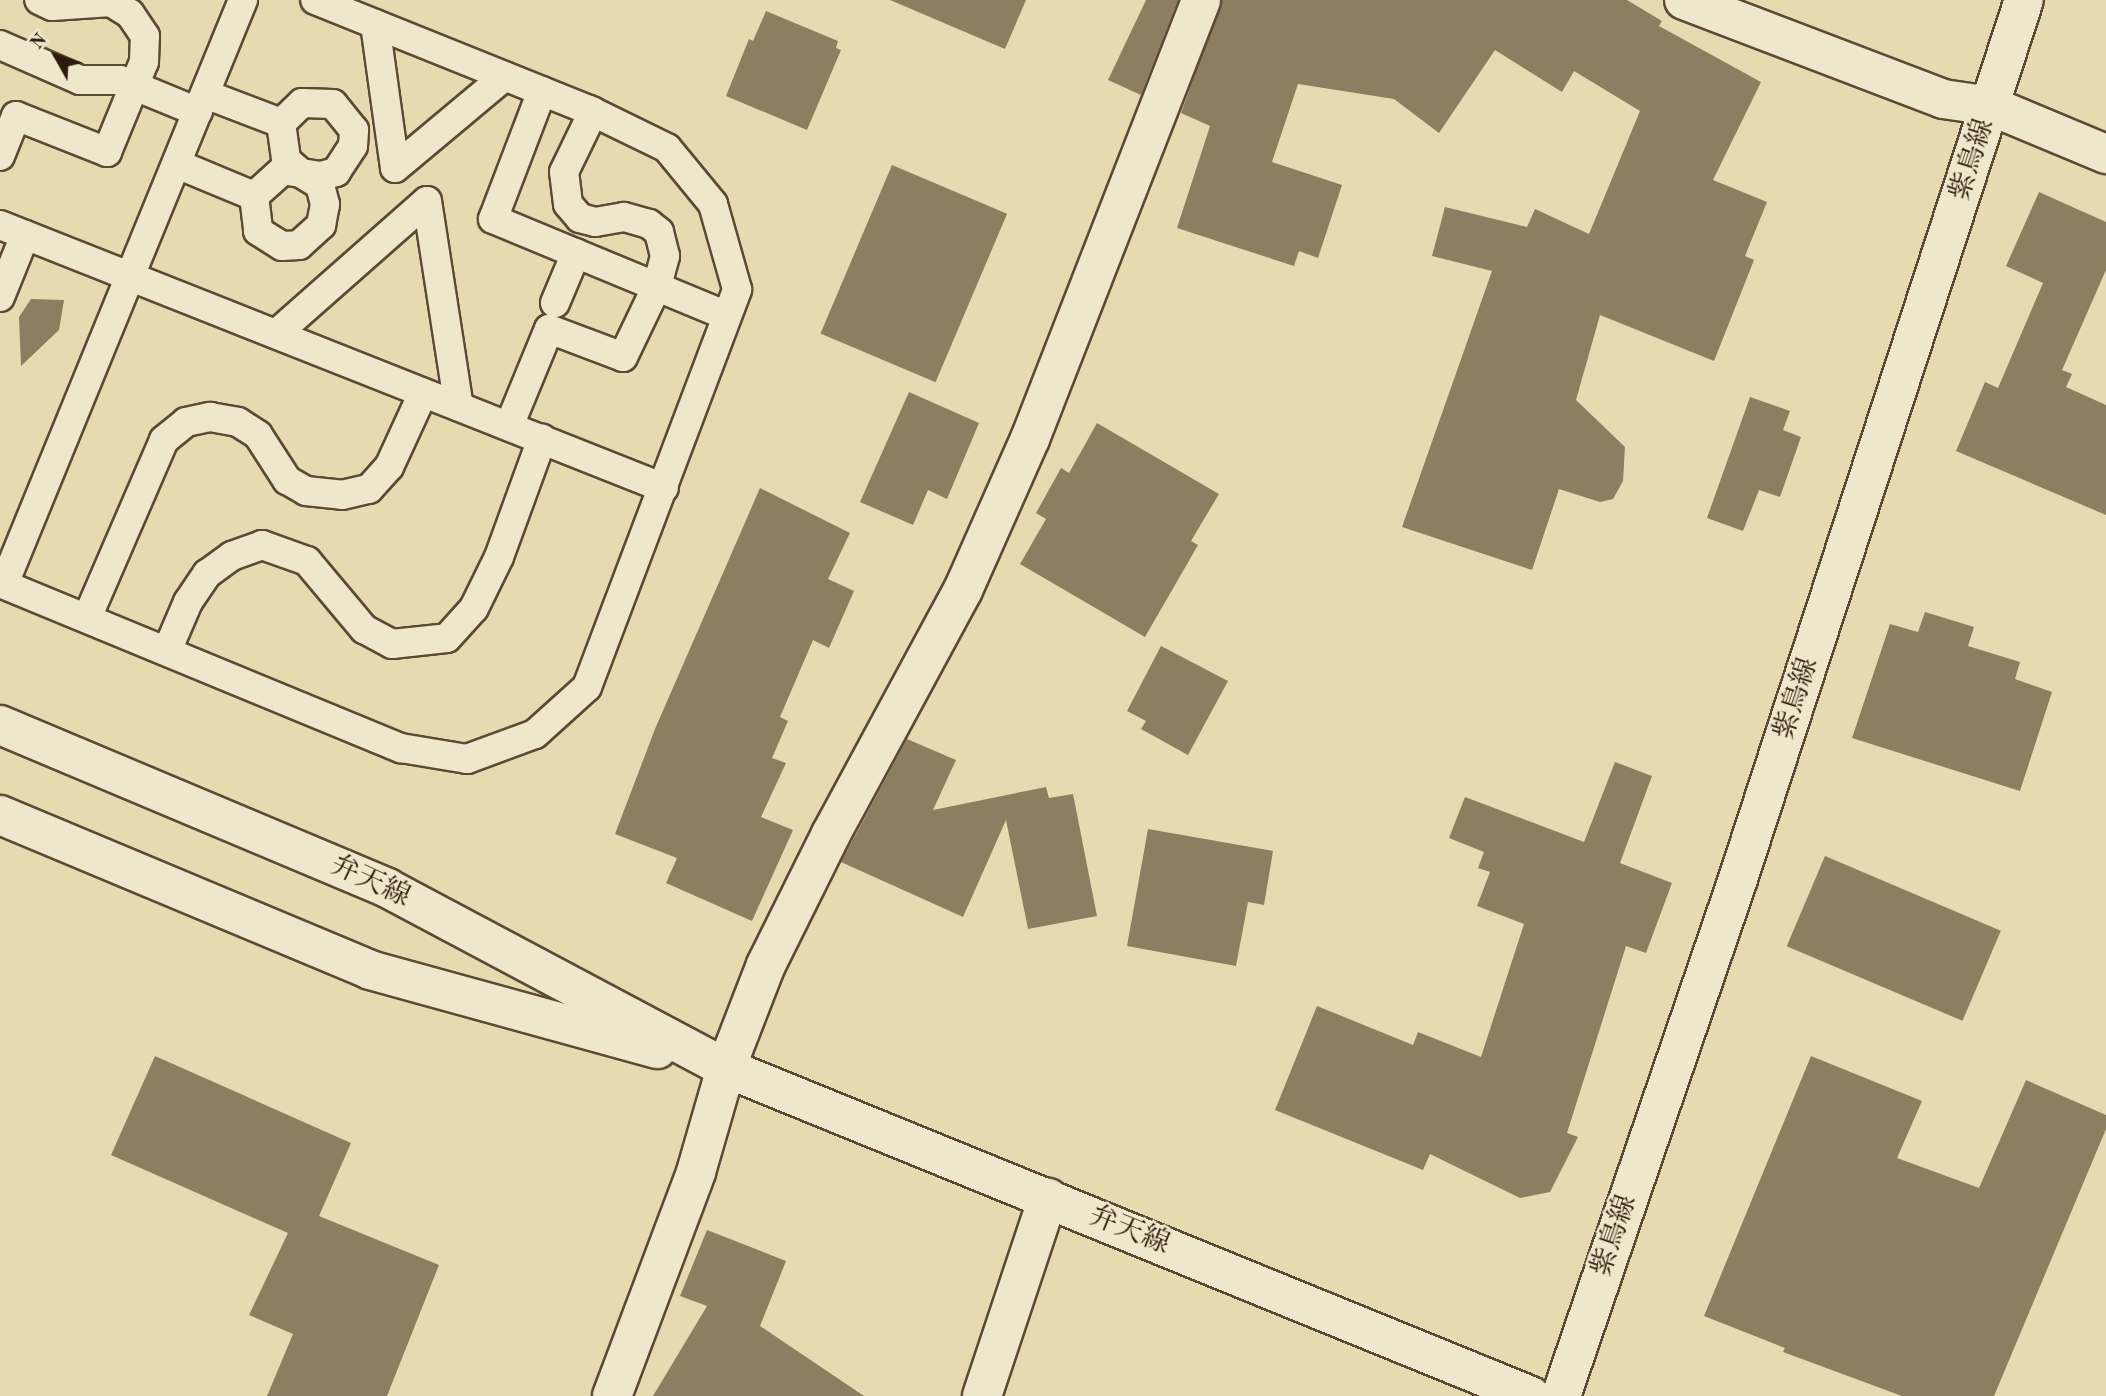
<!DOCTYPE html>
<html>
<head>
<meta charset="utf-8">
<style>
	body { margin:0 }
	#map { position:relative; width:2106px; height:1396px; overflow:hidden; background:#e6dab0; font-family:"Old Standard TT","Noto Serif JP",serif }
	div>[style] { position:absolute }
	.building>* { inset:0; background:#8c7e61; transform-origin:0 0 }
	.roads { filter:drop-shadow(2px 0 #5a4a35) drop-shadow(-2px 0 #5a4a35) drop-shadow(0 2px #5a4a35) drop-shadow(0 -2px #5a4a35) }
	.lane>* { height:28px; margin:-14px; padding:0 14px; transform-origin:14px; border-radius:14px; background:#efe7cc }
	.street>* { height:38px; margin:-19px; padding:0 19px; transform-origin:19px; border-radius:19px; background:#efe7cc }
	.secondary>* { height:38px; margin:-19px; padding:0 19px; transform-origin:19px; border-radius:19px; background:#efe7cc }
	span { translate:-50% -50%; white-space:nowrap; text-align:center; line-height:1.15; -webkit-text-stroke:5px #efe7cc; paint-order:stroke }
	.street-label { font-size:28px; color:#2b1a0c }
	.north { position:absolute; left:21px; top:21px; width:70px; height:70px; -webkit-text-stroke:5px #efe7cc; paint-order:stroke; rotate:310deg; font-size:19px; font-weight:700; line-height:28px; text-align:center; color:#2b1a0c }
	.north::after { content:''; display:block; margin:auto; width:24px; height:32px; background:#2b1a0c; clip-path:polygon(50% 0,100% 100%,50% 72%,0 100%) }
</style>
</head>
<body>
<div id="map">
	<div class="building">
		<div style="clip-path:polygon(890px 0,1026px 0,1005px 49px)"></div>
		<div style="clip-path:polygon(1146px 0,1178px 0,1141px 95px,1108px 80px)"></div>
		<div style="clip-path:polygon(1222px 0,1627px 0,1662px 21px,1659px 26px,1761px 82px,1713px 180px,1767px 202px,1745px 256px,1754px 260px,1714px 361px,1600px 315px,1576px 400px,1625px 447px,1623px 481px,1613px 499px,1600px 502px,1559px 489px,1532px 570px,1402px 527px,1492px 271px,1432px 256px,1445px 207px,1527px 227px,1535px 209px,1589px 234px,1640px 111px,1574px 71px,1562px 92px,1495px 50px,1439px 133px,1394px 99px,1298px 84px,1272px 162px,1342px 185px,1318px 258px,1299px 251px,1294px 266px,1177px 228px,1210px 126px,1181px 113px)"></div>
		<div style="clip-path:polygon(766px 11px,838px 41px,836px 48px,841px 50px,807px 130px,726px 96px,749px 39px,753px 41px)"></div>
		<div style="left:892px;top:165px;width:125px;height:183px;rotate:23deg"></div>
		<div style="clip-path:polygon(2039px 192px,2106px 222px,2106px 270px,2062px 370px,2072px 374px,2066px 387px,2106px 405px,2106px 515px,1956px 451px,1985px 382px,1998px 388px,2043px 283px,2006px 266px)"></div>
		<div style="clip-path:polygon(31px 299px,64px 300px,59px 330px,21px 366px,19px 317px)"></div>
		<div style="clip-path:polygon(909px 392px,979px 423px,947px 499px,928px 490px,913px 525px,860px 502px)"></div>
		<div style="clip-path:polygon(1750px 397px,1790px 411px,1783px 430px,1801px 437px,1780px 497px,1759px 490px,1743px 531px,1707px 518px)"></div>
		<div style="clip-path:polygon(1097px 423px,1219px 494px,1191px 541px,1198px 545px,1145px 637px,1020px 564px,1046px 519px,1036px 513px,1061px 468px,1069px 473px)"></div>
		<div style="clip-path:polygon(760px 488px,850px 533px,828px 579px,854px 591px,829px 648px,813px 640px,780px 717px,788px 721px,772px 758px,786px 763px,761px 817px,793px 830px,752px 921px,666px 883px,677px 858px,615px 834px,655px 729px)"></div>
		<div style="clip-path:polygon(1925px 612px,1974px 627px,1968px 646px,2020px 662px,2015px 679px,2052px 692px,2020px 791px,1852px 738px,1890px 624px,1918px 632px)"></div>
		<div style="clip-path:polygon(1161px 646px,1228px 681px,1188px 755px,1141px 729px,1146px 721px,1127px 711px)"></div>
		<div style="clip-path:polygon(907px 739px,956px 760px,933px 810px,1046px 787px,1049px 798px,1073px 794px,1097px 916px,1028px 929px,1006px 820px,963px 917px,841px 862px)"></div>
		<div style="clip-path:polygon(1615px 762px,1652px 776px,1620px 863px,1672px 883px,1646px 953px,1626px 946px,1567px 1133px,1578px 1137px,1550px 1192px,1520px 1198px,1430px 1154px,1423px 1170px,1275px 1110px,1317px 1006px,1413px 1045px,1418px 1032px,1481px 1057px,1524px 924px,1477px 906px,1490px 872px,1478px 868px,1484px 852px,1449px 838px,1465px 797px,1584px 842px)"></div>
		<div style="clip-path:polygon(1148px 829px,1273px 851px,1264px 905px,1248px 902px,1236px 966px,1127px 946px)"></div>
		<div style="left:1825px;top:856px;width:191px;height:98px;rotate:23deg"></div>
		<div style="clip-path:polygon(155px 1056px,351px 1143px,319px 1216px,439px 1265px,387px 1396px,267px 1396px,293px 1334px,249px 1315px,288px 1233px,111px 1155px)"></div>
		<div style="clip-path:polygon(1811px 1056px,1922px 1101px,1897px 1158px,1979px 1188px,2026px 1080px,2106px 1115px,2106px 1129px,1994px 1396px,1902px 1396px,1783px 1352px,1785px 1348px,1704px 1316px)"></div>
		<div style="clip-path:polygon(707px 1230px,786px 1261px,760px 1326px,864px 1396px,653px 1396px,707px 1306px,680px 1296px)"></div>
	</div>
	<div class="roads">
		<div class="lane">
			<div style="left:375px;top:24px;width:145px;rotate:82.1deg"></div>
			<div style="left:395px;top:168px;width:143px;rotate:-39.9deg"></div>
			<div style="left:0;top:45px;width:87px;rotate:23.6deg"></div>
			<div style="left:80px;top:80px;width:40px"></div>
			<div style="left:120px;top:80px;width:84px;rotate:22.3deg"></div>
			<div style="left:542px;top:91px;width:137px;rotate:110.9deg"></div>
			<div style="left:493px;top:219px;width:253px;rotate:22.5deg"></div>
			<div style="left:205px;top:94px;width:81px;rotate:20.9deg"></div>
			<div style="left:281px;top:123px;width:37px;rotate:82deg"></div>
			<div style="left:286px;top:160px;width:20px;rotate:41deg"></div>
			<div style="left:301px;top:173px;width:20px;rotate:9deg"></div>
			<div style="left:321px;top:176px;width:16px;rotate:-15deg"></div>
			<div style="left:336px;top:172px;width:31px;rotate:-57deg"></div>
			<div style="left:353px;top:146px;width:16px;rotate:-86deg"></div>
			<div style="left:354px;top:130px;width:33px;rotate:-129deg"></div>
			<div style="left:333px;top:104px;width:31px;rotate:-178deg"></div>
			<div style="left:302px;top:103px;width:29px;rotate:136deg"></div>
			<div style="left:0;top:156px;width:43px;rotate:-68.2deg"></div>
			<div style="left:16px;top:116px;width:98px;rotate:21.6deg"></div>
			<div style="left:107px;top:152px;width:97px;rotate:-67.7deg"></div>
			<div style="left:144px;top:62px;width:26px;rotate:-88deg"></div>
			<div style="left:145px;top:36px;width:27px;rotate:-124deg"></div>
			<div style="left:130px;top:14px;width:22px;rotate:-148deg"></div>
			<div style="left:111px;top:2px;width:59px;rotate:176.1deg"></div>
			<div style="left:52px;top:6px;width:14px;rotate:-155deg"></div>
			<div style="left:177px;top:164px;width:83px;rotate:22.6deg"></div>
			<div style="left:254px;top:196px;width:35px;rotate:83deg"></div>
			<div style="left:258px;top:231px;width:28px;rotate:32deg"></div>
			<div style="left:282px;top:246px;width:17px;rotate:-3deg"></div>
			<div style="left:299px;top:245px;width:30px;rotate:-42deg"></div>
			<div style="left:321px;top:225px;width:21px;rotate:-79deg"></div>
			<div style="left:325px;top:204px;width:20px;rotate:-105deg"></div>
			<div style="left:320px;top:185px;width:22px;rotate:-148deg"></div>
			<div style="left:301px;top:173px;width:18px;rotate:-171deg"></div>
			<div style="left:283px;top:170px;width:39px;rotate:138deg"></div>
			<div style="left:0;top:225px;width:714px;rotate:21.61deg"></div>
			<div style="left:0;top:297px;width:67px;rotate:-68deg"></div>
			<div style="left:555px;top:303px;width:54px;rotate:-67.2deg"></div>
			<div style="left:276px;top:334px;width:201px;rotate:-41.4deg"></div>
			<div style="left:427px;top:201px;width:208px;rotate:81.2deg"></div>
			<div style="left:509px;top:426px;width:105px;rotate:-67.6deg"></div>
			<div style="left:549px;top:329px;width:79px;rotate:20.7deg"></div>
			<div style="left:623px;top:357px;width:79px;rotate:-64.4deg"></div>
			<div style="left:657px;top:286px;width:31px;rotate:-75deg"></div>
			<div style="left:665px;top:256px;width:25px;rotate:-104deg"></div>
			<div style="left:659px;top:232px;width:13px;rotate:-141deg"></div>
			<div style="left:649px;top:224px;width:26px;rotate:-164deg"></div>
			<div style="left:624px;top:217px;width:29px;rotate:170deg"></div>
			<div style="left:595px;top:222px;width:16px;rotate:-165deg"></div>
			<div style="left:580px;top:218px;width:18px;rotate:-131deg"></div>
			<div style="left:568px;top:204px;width:32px;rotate:-97deg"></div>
			<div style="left:564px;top:172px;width:67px;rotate:-64.2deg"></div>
			<div style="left:0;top:583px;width:434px;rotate:22.4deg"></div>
			<div style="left:401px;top:748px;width:67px;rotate:9.5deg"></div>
			<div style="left:467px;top:759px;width:72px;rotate:-20.2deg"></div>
			<div style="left:535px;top:734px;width:70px;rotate:-42.1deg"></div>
			<div style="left:587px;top:687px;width:425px;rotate:-69.3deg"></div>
			<div style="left:737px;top:289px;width:88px;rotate:-105.8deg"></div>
			<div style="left:713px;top:204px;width:72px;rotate:-129.4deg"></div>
			<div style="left:667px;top:148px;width:87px;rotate:-154deg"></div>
			<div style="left:589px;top:110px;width:295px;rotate:-158.1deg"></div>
			<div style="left:4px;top:584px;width:631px;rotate:-67.74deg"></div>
			<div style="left:87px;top:618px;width:194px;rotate:-66.6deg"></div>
			<div style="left:164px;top:440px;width:28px;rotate:-39deg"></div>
			<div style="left:186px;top:422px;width:25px;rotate:-12deg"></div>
			<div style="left:210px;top:417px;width:28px;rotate:10deg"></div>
			<div style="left:238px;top:422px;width:24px;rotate:33deg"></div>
			<div style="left:258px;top:435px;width:54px;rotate:57.2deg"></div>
			<div style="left:287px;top:480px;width:22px;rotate:30deg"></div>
			<div style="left:306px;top:491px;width:36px;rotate:6deg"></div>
			<div style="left:342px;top:495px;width:28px;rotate:-13deg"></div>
			<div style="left:369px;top:489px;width:30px;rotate:-48deg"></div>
			<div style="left:389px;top:467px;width:81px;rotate:-65.3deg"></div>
			<div style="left:167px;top:651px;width:53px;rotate:-66.8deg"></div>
			<div style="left:188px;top:602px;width:34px;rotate:-56deg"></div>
			<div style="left:207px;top:574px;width:31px;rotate:-36deg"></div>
			<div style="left:232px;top:556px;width:32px;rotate:-20deg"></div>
			<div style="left:262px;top:545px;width:48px;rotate:19.6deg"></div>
			<div style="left:307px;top:561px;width:89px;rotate:50deg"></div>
			<div style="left:364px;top:629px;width:32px;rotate:28deg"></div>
			<div style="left:392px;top:644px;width:55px;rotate:-6.2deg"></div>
			<div style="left:447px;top:638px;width:40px;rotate:-48deg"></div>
			<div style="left:474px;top:608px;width:57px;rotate:-63.9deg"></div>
			<div style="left:499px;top:557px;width:126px;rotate:-70deg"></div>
		</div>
		<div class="street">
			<div style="left:1684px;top:0;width:277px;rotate:20.9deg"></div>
			<div style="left:1943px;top:99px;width:49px;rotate:8.3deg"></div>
			<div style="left:1991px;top:106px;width:125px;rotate:22.7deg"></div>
			<div style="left:612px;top:1396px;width:239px;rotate:-69.4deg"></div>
			<div style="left:696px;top:1172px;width:108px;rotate:-73.9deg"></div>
			<div style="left:726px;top:1068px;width:110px;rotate:-68.8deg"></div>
			<div style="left:766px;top:965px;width:146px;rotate:-63.6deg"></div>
			<div style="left:831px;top:834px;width:277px;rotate:-61.6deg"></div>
			<div style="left:963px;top:590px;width:165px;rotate:-66.1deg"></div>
			<div style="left:1030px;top:439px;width:471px;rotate:-68.7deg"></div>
			<div style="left:982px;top:1396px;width:209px;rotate:-71.6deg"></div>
		</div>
		<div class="secondary">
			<div style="left:0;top:725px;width:420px;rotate:22.8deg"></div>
			<div style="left:387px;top:888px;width:384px;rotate:28deg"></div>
			<div style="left:726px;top:1068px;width:869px;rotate:22.17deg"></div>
			<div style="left:0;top:815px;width:401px;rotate:22.7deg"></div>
			<div style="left:370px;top:970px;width:298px;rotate:15.4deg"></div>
			<div style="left:1561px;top:1396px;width:546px;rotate:-71.1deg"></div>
			<div style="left:1738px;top:879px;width:924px;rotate:-71.98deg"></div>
		</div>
	</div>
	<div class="street-label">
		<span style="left:1973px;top:160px;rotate:-72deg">紫鳥線</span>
		<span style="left:1797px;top:699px;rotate:-72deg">紫鳥線</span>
		<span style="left:370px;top:882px;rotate:25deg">弁天線</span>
		<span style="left:1129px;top:1231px;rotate:22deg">弁天線</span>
		<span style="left:1615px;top:1236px;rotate:-71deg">紫鳥線</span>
	</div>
	<div class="north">N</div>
</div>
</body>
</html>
